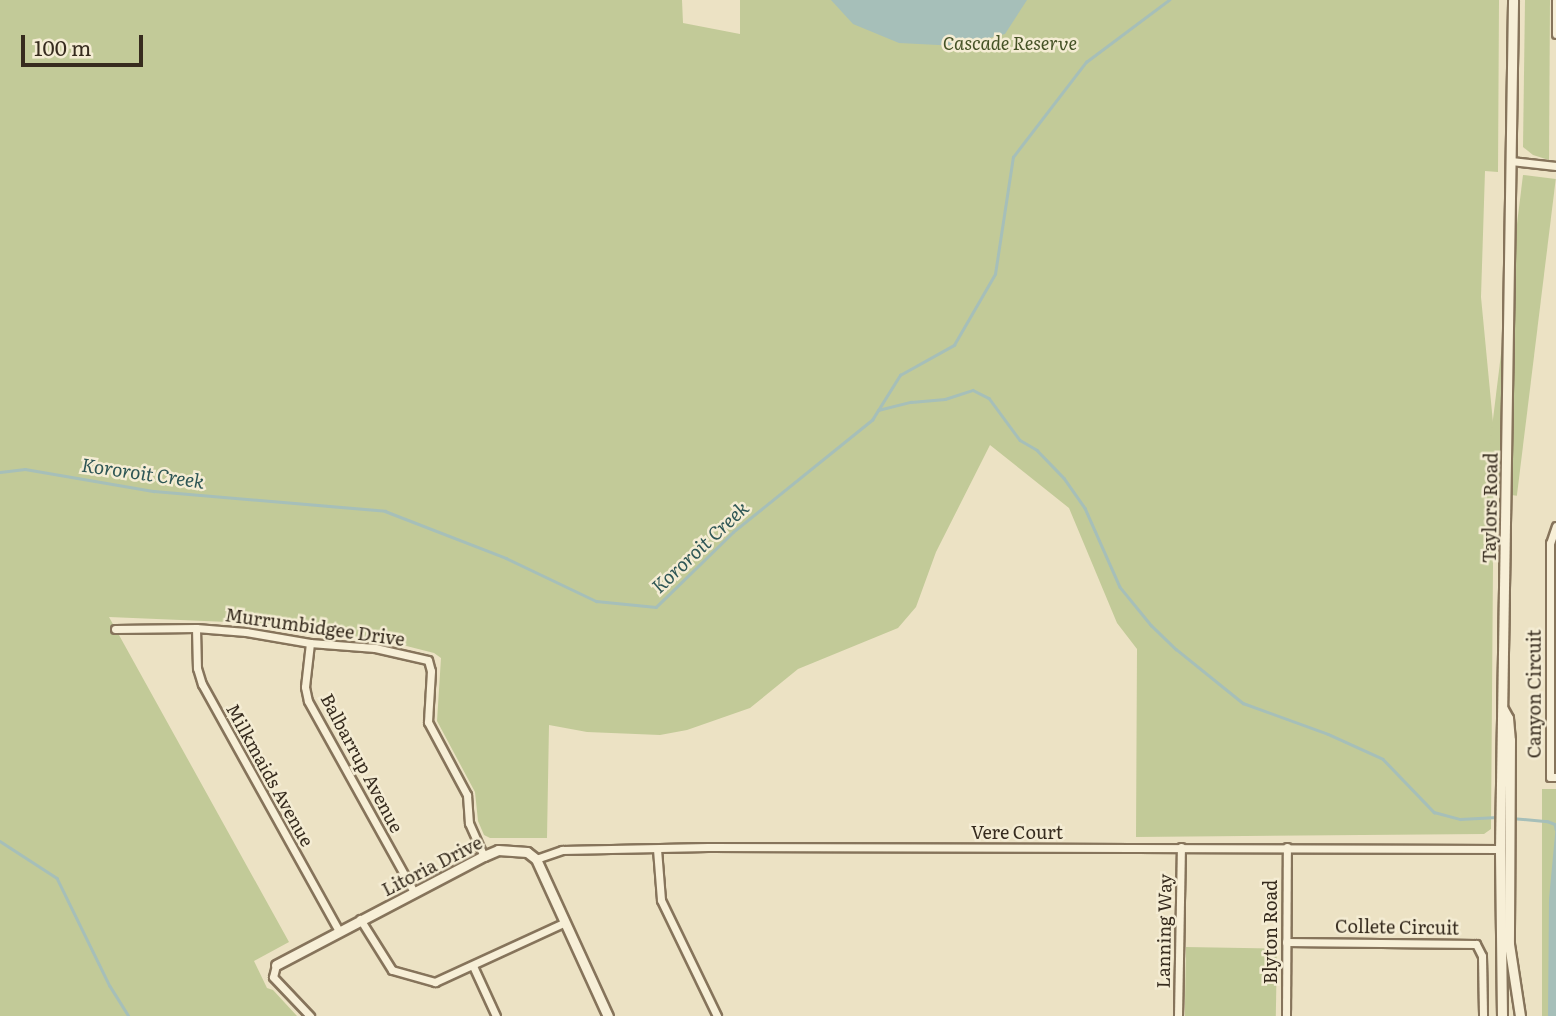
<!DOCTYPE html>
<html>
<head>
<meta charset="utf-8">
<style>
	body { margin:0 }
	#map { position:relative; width:1556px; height:1016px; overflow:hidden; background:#ece2c4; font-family:Literata,serif }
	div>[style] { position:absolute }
	.green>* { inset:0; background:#c2ca98; transform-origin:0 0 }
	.water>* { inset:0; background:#a6bfb9 }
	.stream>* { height:2.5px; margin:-1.25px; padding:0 1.25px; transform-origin:1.25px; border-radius:1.25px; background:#a6bfb9 }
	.roads { filter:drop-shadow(2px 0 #86745b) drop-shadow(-2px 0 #86745b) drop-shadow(0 2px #86745b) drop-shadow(0 -2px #86745b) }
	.minor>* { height:7px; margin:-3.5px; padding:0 3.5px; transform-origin:3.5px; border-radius:3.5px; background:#f7efd7 }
	.tertiary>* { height:9px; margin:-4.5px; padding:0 4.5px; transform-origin:4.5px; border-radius:4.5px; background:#f7efd7 }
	span { translate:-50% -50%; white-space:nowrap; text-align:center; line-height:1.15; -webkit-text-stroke:5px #f4ecd3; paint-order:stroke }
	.park-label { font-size:18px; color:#455226; font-style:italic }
	.street-label { font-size:18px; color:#362b1e }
	.water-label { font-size:19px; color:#2e5655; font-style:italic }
	.scale { position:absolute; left:21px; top:35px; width:122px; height:32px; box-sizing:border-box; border:4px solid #362b1e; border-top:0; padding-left:9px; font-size:21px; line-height:24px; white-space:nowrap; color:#362b1e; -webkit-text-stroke:5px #f4ecd3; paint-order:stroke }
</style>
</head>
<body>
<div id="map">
	<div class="green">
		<div style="clip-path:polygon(0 0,682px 0,683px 23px,740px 34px,740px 0,1499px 0,1498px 172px,1485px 171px,1481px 297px,1494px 433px,1491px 829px,1484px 834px,1136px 837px,1137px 649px,1117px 623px,1069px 508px,990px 445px,936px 552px,916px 607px,898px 628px,798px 669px,750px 708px,687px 730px,660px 735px,587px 732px,549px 725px,547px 838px,490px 838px,484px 835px,478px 821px,475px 792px,437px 721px,441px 658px,434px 653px,379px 639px,325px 636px,252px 623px,109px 617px,289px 942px,254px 961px,267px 988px,273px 990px,297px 1016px,0 1016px)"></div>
		<div style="clip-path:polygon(1525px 0,1550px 0,1549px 160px,1533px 155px,1523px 147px)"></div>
		<div style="left:1523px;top:175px;width:33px;height:319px;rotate:7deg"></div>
		<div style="left:1542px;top:789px;width:14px;height:227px"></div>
		<div style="left:1186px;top:947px;width:91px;height:69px;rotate:1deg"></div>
	</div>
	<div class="water">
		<div style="clip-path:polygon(831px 0,1027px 0,1005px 34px,958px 46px,899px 43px,853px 24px)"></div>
		<div style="clip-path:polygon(1556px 824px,1556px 1016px,1548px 1016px,1549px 899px)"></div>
	</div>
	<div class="stream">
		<div style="left:878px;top:410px;width:34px;rotate:-14deg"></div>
		<div style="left:911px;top:402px;width:34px;rotate:-5deg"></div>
		<div style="left:945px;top:399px;width:29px;rotate:-18deg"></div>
		<div style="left:973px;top:390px;width:18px;rotate:27deg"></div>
		<div style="left:989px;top:398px;width:52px;rotate:53.6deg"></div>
		<div style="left:1020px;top:440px;width:20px;rotate:30deg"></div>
		<div style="left:1037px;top:450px;width:39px;rotate:46deg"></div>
		<div style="left:1064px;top:478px;width:37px;rotate:55deg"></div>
		<div style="left:1085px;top:508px;width:86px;rotate:66.1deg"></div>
		<div style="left:1120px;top:587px;width:49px;rotate:50.8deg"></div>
		<div style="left:1151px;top:625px;width:35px;rotate:44deg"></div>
		<div style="left:1176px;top:649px;width:86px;rotate:38.9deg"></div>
		<div style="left:1243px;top:703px;width:90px;rotate:20deg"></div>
		<div style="left:1328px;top:734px;width:60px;rotate:24.4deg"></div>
		<div style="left:1383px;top:759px;width:74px;rotate:46.1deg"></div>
		<div style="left:1434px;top:812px;width:27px;rotate:15deg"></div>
		<div style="left:1460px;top:819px;width:37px;rotate:-3deg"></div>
		<div style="left:0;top:472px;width:25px;rotate:-7deg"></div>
		<div style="left:25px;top:469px;width:131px;rotate:9.7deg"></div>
		<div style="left:154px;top:491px;width:232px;rotate:4.9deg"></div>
		<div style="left:385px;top:511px;width:130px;rotate:21.2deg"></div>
		<div style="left:506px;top:558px;width:100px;rotate:25.5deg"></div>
		<div style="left:596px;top:601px;width:60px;rotate:5.7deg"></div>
		<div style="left:656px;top:607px;width:107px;rotate:-44.2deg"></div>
		<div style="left:733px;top:532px;width:179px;rotate:-38.9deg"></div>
		<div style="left:872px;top:420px;width:53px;rotate:-58.1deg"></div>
		<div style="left:900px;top:375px;width:62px;rotate:-29.1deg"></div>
		<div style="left:954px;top:345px;width:82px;rotate:-60deg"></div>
		<div style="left:995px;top:274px;width:118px;rotate:-81.3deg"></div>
		<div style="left:1013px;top:157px;width:120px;rotate:-52.5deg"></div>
		<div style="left:1086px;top:62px;width:104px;rotate:-36.8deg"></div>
		<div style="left:1511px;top:818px;width:36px;rotate:5deg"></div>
		<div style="left:1547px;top:821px;width:9px;rotate:21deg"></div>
		<div style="left:1555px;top:824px;width:5px;rotate:79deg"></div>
		<div style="left:0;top:841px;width:68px;rotate:33deg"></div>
		<div style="left:57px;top:878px;width:120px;rotate:63.9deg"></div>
		<div style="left:110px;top:986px;width:36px;rotate:58deg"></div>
	</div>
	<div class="roads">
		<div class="minor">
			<div style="left:1556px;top:0;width:34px;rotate:90deg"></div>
			<div style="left:1511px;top:161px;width:45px;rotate:6.3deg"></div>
			<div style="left:1556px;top:526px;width:18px;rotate:109deg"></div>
			<div style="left:1550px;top:543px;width:234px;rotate:90deg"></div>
			<div style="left:1550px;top:777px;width:6px"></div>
			<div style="left:196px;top:628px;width:40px;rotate:88.6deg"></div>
			<div style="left:197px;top:668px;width:17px;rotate:73deg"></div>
			<div style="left:202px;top:684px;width:282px;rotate:61deg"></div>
			<div style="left:115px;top:629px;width:81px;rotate:-0.7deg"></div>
			<div style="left:196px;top:628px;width:50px;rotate:4.6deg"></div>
			<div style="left:246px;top:632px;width:65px;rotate:9.8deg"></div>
			<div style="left:310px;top:643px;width:65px;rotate:4.4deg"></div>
			<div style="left:375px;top:648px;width:54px;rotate:12.8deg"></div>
			<div style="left:428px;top:660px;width:11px;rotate:75deg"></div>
			<div style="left:431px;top:671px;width:51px;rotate:93.4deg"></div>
			<div style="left:428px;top:722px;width:83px;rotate:61.9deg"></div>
			<div style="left:467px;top:795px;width:28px;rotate:86deg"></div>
			<div style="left:469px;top:823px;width:36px;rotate:66deg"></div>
			<div style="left:310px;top:643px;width:44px;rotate:96.5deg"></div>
			<div style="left:305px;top:687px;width:14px;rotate:78deg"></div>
			<div style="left:308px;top:701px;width:218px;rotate:61deg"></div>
			<div style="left:657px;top:849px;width:51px;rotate:85.5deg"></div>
			<div style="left:661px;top:900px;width:129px;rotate:64.2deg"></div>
			<div style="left:536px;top:859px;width:28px;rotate:-19deg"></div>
			<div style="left:562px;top:850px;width:146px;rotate:-1.2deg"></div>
			<div style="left:708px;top:847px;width:792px;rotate:0.14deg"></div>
			<div style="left:360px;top:919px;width:60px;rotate:57.9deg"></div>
			<div style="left:392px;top:970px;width:45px;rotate:15.6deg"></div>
			<div style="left:435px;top:982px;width:141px;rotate:-24.7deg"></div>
			<div style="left:1286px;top:942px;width:190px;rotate:0.6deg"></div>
			<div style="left:1476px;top:944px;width:13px;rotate:63deg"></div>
			<div style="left:1482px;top:956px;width:60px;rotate:89deg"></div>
			<div style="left:276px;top:965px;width:12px;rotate:104deg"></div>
			<div style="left:273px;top:977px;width:54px;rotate:46.5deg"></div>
			<div style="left:473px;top:966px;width:55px;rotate:65.3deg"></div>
			<div style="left:1178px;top:1016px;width:169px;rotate:-89deg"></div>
			<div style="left:1286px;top:1016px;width:169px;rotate:-89.7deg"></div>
		</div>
		<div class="tertiary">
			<div style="left:1503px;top:709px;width:10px;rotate:61deg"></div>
			<div style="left:1508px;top:718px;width:22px;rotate:85deg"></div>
			<div style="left:1510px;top:740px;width:204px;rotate:90.3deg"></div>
			<div style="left:1509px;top:944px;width:73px;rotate:81.3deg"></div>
			<div style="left:276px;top:965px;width:235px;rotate:-27.7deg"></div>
			<div style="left:484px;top:856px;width:15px;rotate:-23deg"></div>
			<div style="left:498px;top:850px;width:29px;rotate:4deg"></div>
			<div style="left:527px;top:852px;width:11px;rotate:38deg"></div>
			<div style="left:536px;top:859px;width:173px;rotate:65.4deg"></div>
			<div style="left:1502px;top:1016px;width:167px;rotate:-90.7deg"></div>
			<div style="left:1500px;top:849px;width:849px;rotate:-89.12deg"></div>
		</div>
	</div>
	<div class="park-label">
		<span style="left:1010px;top:43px">Cascade Reserve</span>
	</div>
	<div class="street-label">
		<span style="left:1490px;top:508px;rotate:-89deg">Taylors Road</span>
		<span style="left:315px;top:627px;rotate:8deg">Murrumbidgee Drive</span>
		<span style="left:1534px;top:694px;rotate:-90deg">Canyon Circuit</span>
		<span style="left:362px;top:763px;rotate:62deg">Balbarrup Avenue</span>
		<span style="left:270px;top:775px;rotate:61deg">Milkmaids Avenue</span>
		<span style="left:1017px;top:832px">Vere Court</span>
		<span style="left:432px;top:866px;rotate:-27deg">Litoria Drive</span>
		<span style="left:1397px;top:927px;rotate:1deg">Collete Circuit</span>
		<span style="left:1164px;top:931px;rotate:-89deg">Lanning Way</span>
		<span style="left:1270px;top:932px;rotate:-90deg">Blyton Road</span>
	</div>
	<div class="water-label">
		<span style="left:143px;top:473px;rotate:8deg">Kororoit Creek</span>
		<span style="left:700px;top:547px;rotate:-43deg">Kororoit Creek</span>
	</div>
	<div class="scale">100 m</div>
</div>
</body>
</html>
